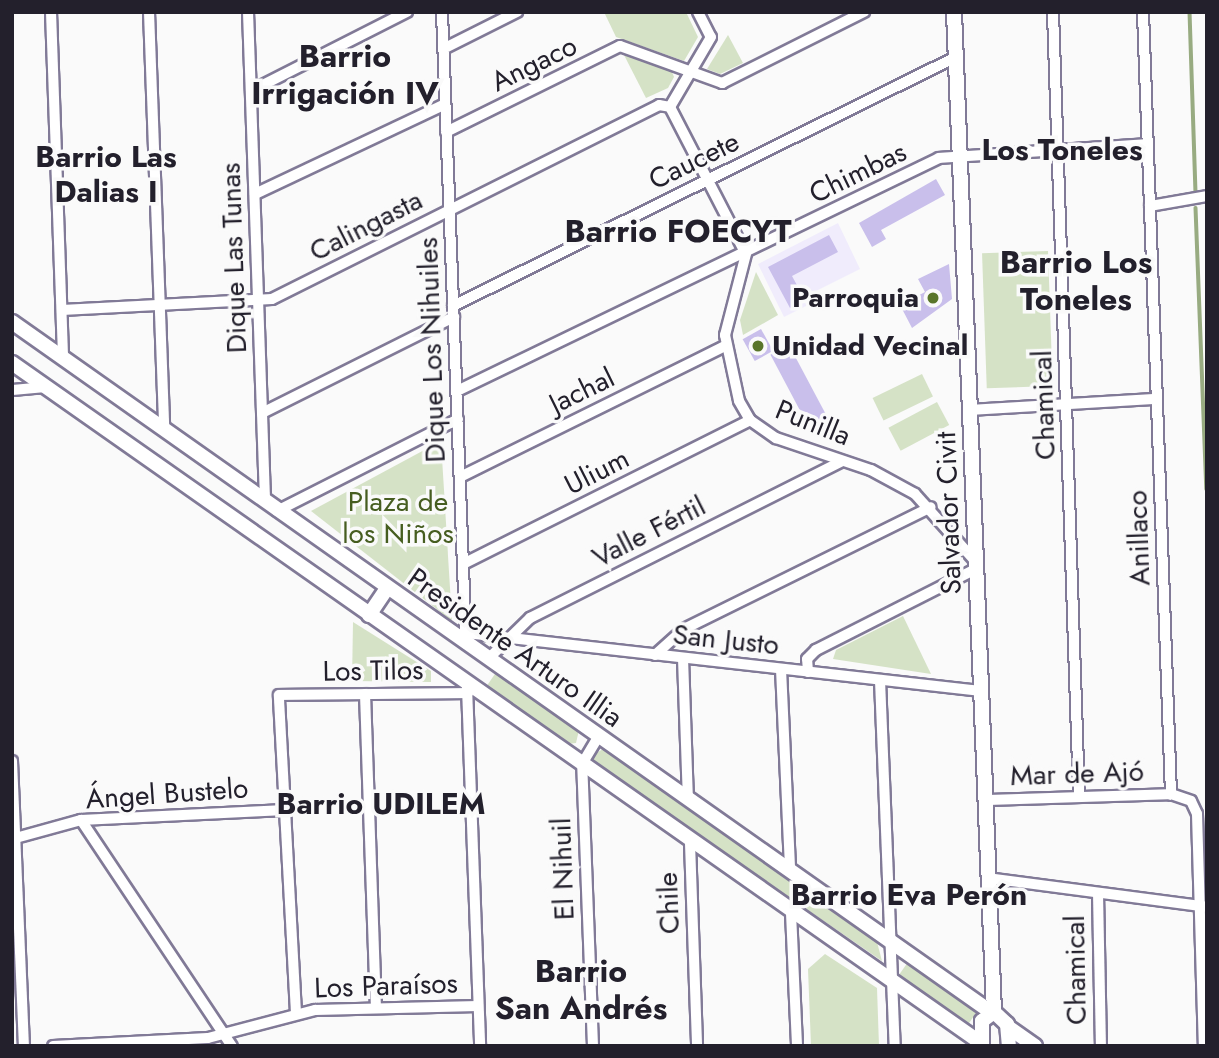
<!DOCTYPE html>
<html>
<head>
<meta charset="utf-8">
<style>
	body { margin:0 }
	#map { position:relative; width:1219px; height:1058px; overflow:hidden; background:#fafafa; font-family:Jost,sans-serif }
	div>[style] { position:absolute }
	.built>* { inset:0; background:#f0ecfc }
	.green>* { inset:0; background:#d5e2c6; transform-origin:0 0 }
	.stream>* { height:3.5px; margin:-1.75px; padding:0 1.75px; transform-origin:1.75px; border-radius:1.75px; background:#98ab81 }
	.building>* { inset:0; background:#c9bfeb; transform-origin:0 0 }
	.roads { filter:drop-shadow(2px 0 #817a97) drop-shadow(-2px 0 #817a97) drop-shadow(0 2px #817a97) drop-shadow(0 -2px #817a97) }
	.minor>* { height:10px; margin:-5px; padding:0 5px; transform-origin:5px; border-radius:5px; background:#fff }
	.tertiary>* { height:14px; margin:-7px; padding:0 7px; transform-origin:7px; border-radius:7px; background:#fff }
	.dots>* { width:19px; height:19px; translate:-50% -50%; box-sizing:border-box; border:4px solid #fafafa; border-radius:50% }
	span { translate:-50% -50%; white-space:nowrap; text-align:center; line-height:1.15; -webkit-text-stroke:7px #fafafa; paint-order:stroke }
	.street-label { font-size:28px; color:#23202c }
	.poi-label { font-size:28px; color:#23202c; font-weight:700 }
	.right { translate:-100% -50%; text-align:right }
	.left { translate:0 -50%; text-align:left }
	.park-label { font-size:28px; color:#465d20 }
	.neighbourhood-label { font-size:30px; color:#23202c; font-weight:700 }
	.quarter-label { font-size:32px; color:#23202c; font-weight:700 }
	.frame { position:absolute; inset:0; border:14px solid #23202c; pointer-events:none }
</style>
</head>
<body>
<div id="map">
	<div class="built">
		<div style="clip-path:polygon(838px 223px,860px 269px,812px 293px,816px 301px,784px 317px,758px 264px)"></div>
	</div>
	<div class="green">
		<div style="clip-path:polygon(604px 12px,686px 12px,698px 37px,684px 61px,616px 37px)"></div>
		<div style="clip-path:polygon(728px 35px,743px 63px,720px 74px,707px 69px)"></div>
		<div style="clip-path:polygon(624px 55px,672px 72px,674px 77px,668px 88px,646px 98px)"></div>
		<div style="left:1048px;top:251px;width:135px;height:66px;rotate:88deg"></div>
		<div style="clip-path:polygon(756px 272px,778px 315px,743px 335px,740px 320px)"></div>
		<div style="left:922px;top:374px;width:25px;height:55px;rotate:64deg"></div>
		<div style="left:937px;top:402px;width:26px;height:55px;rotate:62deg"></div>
		<div style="clip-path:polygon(441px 441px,452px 621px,311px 511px)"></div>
		<div style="clip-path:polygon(903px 616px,931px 674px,833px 659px,836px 650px)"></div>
		<div style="clip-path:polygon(353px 622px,431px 671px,431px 682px,352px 681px)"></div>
		<div style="clip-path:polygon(497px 671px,579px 730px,576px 743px,567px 744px,486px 687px)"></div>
		<div style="clip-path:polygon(603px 749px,877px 942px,882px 961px,594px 763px,593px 755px)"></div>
		<div style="clip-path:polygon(825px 954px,877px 988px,879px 1046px,811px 1046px,808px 969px)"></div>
		<div style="left:908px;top:962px;width:85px;height:17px;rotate:35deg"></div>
	</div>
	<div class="stream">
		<div style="left:1190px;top:12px;width:179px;rotate:88.1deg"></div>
		<div style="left:1196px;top:208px;width:281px;rotate:87.8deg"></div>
	</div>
	<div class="building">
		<div style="clip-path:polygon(936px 179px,945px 195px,881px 230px,886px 239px,872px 247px,859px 223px)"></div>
		<div style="clip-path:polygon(829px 235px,838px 252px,792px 276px,805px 300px,790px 308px,768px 267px)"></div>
		<div style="clip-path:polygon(949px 264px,952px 299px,912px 328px,900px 305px,925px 292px,918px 279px)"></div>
		<div style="left:761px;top:329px;width:25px;height:21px;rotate:61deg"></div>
		<div style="left:789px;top:345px;width:83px;height:21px;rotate:62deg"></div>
	</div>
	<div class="roads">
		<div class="minor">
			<div style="left:51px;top:12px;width:346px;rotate:88deg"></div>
			<div style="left:149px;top:12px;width:417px;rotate:87.9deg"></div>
			<div style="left:248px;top:12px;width:490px;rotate:88deg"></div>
			<div style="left:442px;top:12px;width:632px;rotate:87.83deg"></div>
			<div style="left:698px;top:12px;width:28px;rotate:63deg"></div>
			<div style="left:711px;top:37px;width:81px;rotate:120.4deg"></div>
			<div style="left:670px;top:107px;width:165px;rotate:62.7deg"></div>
			<div style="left:746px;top:254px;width:84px;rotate:104.5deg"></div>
			<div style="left:725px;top:335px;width:67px;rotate:78deg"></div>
			<div style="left:739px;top:401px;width:22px;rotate:60deg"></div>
			<div style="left:750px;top:420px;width:32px;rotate:35deg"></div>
			<div style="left:776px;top:438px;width:100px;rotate:18.6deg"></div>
			<div style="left:871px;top:470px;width:50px;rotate:28.6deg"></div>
			<div style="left:915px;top:494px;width:91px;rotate:48.1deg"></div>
			<div style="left:1053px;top:12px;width:784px;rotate:88.1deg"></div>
			<div style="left:1143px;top:12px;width:783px;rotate:87.95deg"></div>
			<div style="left:1171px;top:794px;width:21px;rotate:19deg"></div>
			<div style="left:1191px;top:801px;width:14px;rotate:65deg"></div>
			<div style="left:1197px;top:814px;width:232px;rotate:88.3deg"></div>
			<div style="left:443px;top:49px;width:83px;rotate:-26.6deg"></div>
			<div style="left:251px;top:91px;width:175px;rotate:-26.9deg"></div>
			<div style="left:446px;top:132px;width:194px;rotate:-26.3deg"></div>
			<div style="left:620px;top:46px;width:109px;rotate:19.9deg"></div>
			<div style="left:722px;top:83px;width:159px;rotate:-26.6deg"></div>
			<div style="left:255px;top:194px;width:210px;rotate:-25.3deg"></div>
			<div style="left:1150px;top:206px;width:58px;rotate:-10deg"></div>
			<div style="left:453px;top:306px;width:561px;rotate:-26.34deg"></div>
			<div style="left:62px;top:310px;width:210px;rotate:-3deg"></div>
			<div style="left:272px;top:299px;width:433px;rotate:-26.6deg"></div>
			<div style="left:659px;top:105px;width:11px;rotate:10deg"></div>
			<div style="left:12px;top:390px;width:34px;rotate:-5deg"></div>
			<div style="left:457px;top:391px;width:535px;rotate:-25.8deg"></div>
			<div style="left:939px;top:158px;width:209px;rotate:-3.8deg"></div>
			<div style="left:970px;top:410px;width:187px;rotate:-3.4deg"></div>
			<div style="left:262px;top:413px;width:215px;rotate:-26.6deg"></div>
			<div style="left:460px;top:477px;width:296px;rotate:-26.3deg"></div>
			<div style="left:277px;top:511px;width:203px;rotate:-26.9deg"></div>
			<div style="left:463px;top:564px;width:321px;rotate:-26.6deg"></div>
			<div style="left:466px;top:633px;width:518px;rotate:6.43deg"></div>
			<div style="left:655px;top:655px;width:39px;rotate:-42deg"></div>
			<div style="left:684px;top:629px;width:275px;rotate:-26.3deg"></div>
			<div style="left:683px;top:658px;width:142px;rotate:88deg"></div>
			<div style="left:488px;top:659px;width:59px;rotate:-44.3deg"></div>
			<div style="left:530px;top:618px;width:349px;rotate:-26.7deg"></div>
			<div style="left:781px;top:669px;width:202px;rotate:87.4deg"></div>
			<div style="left:808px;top:672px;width:13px;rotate:-94deg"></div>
			<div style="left:807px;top:659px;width:13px;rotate:-45deg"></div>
			<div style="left:816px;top:650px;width:179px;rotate:-26.9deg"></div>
			<div style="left:880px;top:680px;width:366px;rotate:87.7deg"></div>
			<div style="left:467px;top:687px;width:359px;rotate:87.9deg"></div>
			<div style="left:365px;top:694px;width:311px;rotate:88deg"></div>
			<div style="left:12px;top:761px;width:285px;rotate:87.6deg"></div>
			<div style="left:985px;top:800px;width:186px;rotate:-1.8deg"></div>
			<div style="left:81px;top:820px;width:272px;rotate:56.3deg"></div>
			<div style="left:12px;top:839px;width:72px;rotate:-15.4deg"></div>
			<div style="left:81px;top:820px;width:204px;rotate:-2.8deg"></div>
			<div style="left:690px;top:843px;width:203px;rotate:88deg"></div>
			<div style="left:988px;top:878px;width:221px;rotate:7.5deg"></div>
			<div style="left:1098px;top:893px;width:153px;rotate:88.9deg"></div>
			<div style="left:791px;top:913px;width:133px;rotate:87.4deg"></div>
			<div style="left:296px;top:1013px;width:318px;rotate:-93.1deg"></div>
			<div style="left:279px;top:695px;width:189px;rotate:-0.6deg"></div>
			<div style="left:53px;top:1046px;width:155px;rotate:-3deg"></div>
			<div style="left:208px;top:1038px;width:111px;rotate:-14.7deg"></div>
			<div style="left:315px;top:1010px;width:163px;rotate:-1.4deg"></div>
			<div style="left:593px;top:1046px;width:282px;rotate:-92.2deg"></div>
			<div style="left:582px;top:764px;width:31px;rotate:-59deg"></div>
		</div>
		<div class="tertiary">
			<div style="left:954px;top:12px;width:1001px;rotate:87.71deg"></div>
			<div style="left:12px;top:322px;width:1198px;rotate:35.18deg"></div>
			<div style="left:12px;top:363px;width:1184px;rotate:35.06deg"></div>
			<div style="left:369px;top:615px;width:32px;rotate:-56deg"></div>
			<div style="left:994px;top:1012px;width:18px;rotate:43deg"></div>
			<div style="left:1007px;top:1024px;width:22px;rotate:85deg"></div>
			<div style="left:1008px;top:1027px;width:33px;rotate:35deg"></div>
			<div style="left:982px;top:1046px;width:25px;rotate:-90deg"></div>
			<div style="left:982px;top:1021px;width:15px;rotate:-37deg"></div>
		</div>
	</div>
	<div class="dots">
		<div style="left:933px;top:298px;background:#59752a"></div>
		<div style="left:758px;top:346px;background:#59752a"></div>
	</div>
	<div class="street-label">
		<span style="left:534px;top:64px;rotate:-26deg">Angaco</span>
		<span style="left:694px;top:161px;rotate:-26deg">Caucete</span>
		<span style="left:858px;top:173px;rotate:-26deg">Chimbas</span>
		<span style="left:366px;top:226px;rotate:-27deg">Calingasta</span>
		<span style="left:234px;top:258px;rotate:-92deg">Dique Las Tunas</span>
		<span style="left:432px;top:350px;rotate:-92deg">Dique Los Nihuiles</span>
		<span style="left:582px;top:391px;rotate:-26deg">Jachal</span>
		<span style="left:1044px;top:405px;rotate:-92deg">Chamical</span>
		<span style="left:813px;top:423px;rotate:22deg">Punilla</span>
		<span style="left:597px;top:472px;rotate:-27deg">Ulium</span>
		<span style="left:949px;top:513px;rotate:-92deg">Salvador Civit</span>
		<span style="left:649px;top:532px;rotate:-27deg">Valle Fértil</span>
		<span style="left:1139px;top:538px;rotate:-92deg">Anillaco</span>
		<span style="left:726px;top:640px;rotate:6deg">San Justo</span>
		<span style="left:515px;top:648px;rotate:35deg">Presidente Arturo Illia</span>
		<span style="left:373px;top:671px;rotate:-1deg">Los Tilos</span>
		<span style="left:1077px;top:774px;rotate:-2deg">Mar de Ajó</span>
		<span style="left:167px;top:794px;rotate:-4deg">Ángel Bustelo</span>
		<span style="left:563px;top:869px;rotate:-92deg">El Nihuil</span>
		<span style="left:669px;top:903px;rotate:-92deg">Chile</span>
		<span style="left:1076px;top:970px;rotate:-91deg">Chamical</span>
		<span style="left:386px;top:986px;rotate:-2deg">Los Paraísos</span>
	</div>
	<div class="poi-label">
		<span class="right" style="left:919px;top:298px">Parroquia</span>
		<span class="left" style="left:772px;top:346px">Unidad Vecinal</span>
	</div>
	<div class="park-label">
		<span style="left:398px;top:518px">Plaza de<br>los Niños</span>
	</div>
	<div class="neighbourhood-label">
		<span style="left:1062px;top:150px">Los Toneles</span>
		<span style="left:106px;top:174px">Barrio Las<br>Dalias I</span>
		<span style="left:381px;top:804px">Barrio UDILEM</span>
		<span style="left:909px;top:895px">Barrio Eva Perón</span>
	</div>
	<div class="quarter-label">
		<span style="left:345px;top:75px">Barrio<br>Irrigación IV</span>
		<span style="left:678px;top:231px">Barrio FOECYT</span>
		<span style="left:1076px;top:281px">Barrio Los<br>Toneles</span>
		<span style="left:581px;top:990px">Barrio<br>San Andrés</span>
	</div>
	<div class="frame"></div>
</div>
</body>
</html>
